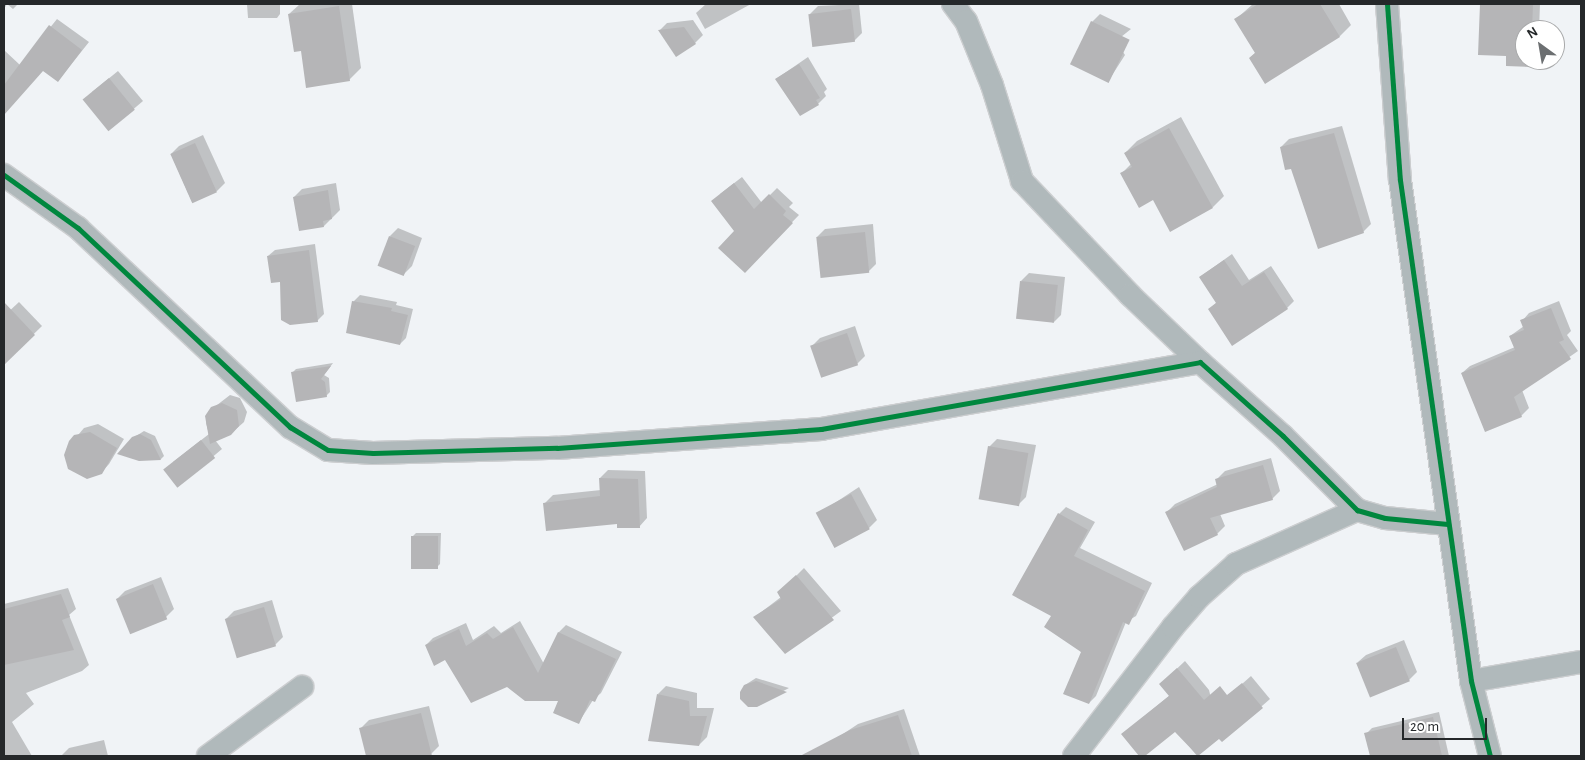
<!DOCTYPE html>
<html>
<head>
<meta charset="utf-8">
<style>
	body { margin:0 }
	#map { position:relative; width:1585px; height:760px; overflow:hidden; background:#f0f3f6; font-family:"Alegreya Sans",sans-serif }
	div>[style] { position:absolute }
	.shadow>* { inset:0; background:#0003 }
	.building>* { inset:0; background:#b5b5b7; transform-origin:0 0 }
	.roads { filter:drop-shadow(1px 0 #ccced0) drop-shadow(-1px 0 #ccced0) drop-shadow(0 1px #ccced0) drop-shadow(0 -1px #ccced0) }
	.minor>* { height:22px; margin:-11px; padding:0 11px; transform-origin:11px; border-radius:11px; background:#b0b9bb }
	.cycleway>* { height:5px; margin:-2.5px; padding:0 2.5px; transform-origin:2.5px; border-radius:2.5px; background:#00873e }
	span { translate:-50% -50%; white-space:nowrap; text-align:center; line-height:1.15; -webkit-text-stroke:4px #fff; paint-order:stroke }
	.frame { position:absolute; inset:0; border:5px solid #25282a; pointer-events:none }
	.north { position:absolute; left:1515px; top:20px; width:50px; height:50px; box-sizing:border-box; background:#fff; border:1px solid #a8a9aa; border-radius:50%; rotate:328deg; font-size:14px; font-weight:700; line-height:20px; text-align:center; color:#25282a }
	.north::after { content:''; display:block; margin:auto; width:18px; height:22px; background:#6c6f71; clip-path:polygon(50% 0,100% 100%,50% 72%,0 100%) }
	.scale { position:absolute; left:1402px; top:718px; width:85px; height:22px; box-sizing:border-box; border:2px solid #25282a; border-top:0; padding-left:6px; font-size:15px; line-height:18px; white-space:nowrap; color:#25282a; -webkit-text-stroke:4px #fff; paint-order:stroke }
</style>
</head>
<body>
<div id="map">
	<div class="shadow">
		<div style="clip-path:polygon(4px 4px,18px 4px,13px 9px,7px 4px,4px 9px)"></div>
		<div style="clip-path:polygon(247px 4px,280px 4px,280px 14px,277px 18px,248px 18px)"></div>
		<div style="clip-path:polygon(300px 4px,352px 4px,361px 68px,349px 80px,302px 50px,289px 14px)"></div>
		<div style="clip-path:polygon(706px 4px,751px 4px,705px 29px,696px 13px)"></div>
		<div style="clip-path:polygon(859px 4px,862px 33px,854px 41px,810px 14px,818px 6px)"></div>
		<div style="clip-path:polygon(1253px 4px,1339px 4px,1351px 25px,1340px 36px,1265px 82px,1250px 58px,1256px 52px,1236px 19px)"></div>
		<div style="clip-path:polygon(1480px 4px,1540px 4px,1539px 30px,1525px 30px,1525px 60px,1535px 60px,1529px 66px,1508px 55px)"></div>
		<div style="clip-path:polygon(1100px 14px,1131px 29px,1116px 41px,1125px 55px,1109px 80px,1072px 63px,1092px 22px)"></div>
		<div style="clip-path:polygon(57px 19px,89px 42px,58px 81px,43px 69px,4px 114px,4px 50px,20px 65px)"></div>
		<div style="clip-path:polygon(693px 20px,703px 35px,695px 43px,659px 31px,667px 23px)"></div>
		<div style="clip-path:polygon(808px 57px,827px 89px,824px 92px,826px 96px,818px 104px,776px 79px)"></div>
		<div style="clip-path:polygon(118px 71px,143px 101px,109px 130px,92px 92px)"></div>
		<div style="clip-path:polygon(1181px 117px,1224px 196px,1213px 207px,1153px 198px,1121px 174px,1131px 164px,1125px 153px,1137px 141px)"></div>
		<div style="clip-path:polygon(1342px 126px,1371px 224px,1363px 232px,1292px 167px,1281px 147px,1289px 139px)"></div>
		<div style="clip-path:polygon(203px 135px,225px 183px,217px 191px,192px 202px,171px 154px,179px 146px)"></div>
		<div style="clip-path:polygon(742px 177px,762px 203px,777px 188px,793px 203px,789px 207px,799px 215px,745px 271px,736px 231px,720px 194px)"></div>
		<div style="clip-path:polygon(336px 183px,340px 210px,324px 226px,300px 229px,294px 197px,302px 189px)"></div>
		<div style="clip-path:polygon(873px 224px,876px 264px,868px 272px,817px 237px,825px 229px)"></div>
		<div style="clip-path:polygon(398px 228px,422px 238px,412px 266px,404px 274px,390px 236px)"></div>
		<div style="clip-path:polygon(315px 244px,324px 314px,317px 321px,281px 280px,268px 256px,275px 250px)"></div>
		<div style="clip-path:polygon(1232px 254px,1249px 280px,1271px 266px,1294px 301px,1287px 308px,1210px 309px,1217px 302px,1200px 277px)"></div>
		<div style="clip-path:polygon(1029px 273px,1065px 277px,1061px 315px,1053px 323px,1021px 281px)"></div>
		<div style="clip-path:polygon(360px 295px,397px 302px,396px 305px,413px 309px,406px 338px,400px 344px,353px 302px)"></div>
		<div style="clip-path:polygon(1559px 301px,1571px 331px,1567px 335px,1578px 351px,1522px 390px,1529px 408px,1521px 416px,1462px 373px,1470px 366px,1515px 347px,1510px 336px,1524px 326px,1522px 321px,1529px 313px)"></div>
		<div style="clip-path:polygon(19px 302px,42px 326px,9px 358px,4px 352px,4px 316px)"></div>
		<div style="clip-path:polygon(855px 326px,865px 356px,857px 364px,812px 346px,820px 338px)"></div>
		<div style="clip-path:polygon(333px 363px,324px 375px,329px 378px,330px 392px,326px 396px,292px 373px,296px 369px)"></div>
		<div style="clip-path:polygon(230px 395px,240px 398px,247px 412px,244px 422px,235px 430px,215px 440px,222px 449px,178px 486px,173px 462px,209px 434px,206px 423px,208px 412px)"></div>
		<div style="clip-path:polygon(98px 424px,124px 439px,109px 464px,101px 473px,69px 468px,67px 448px,84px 428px)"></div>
		<div style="clip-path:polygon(144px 431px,155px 436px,164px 456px,161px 459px,139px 459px,133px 438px)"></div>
		<div style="clip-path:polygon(997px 439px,1036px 445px,1026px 497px,1018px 505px,989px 447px)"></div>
		<div style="clip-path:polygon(1271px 458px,1280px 491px,1272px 499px,1220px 514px,1225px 526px,1217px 534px,1167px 512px,1175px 504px,1218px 484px,1217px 479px,1225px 471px)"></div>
		<div style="clip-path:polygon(608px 470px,645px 471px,647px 518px,639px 527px,545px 503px,553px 495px,601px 490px,600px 478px)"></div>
		<div style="clip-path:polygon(859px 487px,877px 520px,869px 528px,818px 514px)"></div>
		<div style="clip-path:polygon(1066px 507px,1095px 522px,1080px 548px,1152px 583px,1136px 616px,1126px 622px,1096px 696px,1089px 703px,1059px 514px)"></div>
		<div style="clip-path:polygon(416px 533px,441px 533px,440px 564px,436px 568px,412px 537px)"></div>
		<div style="clip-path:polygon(804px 568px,841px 611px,785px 652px,755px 617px,781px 597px,787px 585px)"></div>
		<div style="clip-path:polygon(161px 577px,174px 609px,166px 617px,117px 599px,125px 591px)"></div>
		<div style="clip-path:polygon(68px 588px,76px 609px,69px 615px,89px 665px,82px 671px,26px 693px,34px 704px,12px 722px,32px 756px,4px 756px,4px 604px)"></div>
		<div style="clip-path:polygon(272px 600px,283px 637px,275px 645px,226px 619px,234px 611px)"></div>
		<div style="clip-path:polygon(520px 621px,544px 664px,559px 632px,566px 625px,622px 652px,601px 693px,593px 700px,579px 722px,560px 700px,507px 686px,446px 659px,426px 645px,433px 638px,466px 623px,473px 640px,494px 626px,501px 633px)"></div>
		<div style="clip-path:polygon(1404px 640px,1417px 672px,1409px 680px,1358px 662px,1366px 655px)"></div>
		<div style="clip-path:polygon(1185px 661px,1209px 690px,1220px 735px,1197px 756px,1176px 730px,1141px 756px,1123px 734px,1170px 695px,1168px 677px)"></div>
		<div style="clip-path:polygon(1251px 676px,1270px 699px,1239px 726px,1233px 692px)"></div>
		<div style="clip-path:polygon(756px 678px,789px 688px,757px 705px,745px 685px)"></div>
		<div style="clip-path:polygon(666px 686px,697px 693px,697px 708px,714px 708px,707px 737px,699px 745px,658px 694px)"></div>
		<div style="clip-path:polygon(429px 706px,439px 746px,431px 754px,367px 756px,361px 728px,369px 720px)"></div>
		<div style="clip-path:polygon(904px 709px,920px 756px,825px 756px,827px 746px,834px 740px,858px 724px)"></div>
		<div style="clip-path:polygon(1439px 712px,1449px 756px,1371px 756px,1366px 734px,1372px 728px)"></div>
		<div style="clip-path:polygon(104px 740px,108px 756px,61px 756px,69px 748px)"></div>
	</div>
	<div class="building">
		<div style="clip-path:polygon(1258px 4px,1320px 4px,1340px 37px,1265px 84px,1249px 58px,1255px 53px,1234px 19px)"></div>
		<div style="clip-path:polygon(1480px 4px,1533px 4px,1532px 30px,1525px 30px,1525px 60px,1530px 60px,1530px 67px,1506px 66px,1506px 56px,1478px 55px)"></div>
		<div style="clip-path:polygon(339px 6px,350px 81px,306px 88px,301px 51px,294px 52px,288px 14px)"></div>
		<div style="left:851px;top:9px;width:33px;height:43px;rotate:83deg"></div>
		<div style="left:1091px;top:21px;width:43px;height:48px;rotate:26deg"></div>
		<div style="clip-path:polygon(49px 25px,82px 50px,58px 82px,43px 71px,4px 115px,4px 85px)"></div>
		<div style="clip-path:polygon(684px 27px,696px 44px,676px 57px,658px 30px)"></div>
		<div style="clip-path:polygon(799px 64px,820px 98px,816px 100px,819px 105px,800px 116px,775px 79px)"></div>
		<div style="left:109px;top:78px;width:41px;height:34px;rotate:51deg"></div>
		<div style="clip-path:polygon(1169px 128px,1213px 208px,1170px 232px,1153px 200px,1139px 208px,1120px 173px,1132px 167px,1124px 153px)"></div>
		<div style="clip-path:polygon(1334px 133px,1364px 233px,1318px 249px,1291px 169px,1285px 170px,1280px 147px)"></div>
		<div style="left:195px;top:143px;width:54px;height:27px;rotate:66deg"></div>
		<div style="clip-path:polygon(734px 183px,754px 209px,769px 194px,786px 211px,783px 215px,793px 223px,745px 273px,718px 248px,734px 231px,711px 201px)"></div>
		<div style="clip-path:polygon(328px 190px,332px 219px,323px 221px,324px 227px,299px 231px,293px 197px)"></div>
		<div style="left:865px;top:232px;width:41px;height:49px;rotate:84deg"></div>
		<div style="left:389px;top:236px;width:28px;height:32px;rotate:21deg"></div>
		<div style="clip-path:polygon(309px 250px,318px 322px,290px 325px,281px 320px,280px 282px,271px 283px,267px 256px)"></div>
		<div style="clip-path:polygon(1224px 260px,1242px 286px,1264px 272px,1288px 309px,1232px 346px,1208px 309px,1216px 303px,1199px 277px)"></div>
		<div style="left:1020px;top:281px;width:38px;height:38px;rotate:6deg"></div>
		<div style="clip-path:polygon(352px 301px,392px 308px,391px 311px,408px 315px,400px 345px,346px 333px)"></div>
		<div style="clip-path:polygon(4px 302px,35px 335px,4px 365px)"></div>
		<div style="clip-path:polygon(1551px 308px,1564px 340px,1559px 342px,1571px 359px,1514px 397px,1522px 417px,1485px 432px,1461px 373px,1515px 350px,1509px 336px,1524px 330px,1520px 320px)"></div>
		<div style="left:847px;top:333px;width:34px;height:39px;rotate:71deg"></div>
		<div style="clip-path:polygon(331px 366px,321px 379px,325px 382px,327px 397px,296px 402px,291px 372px)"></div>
		<div style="clip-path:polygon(222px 403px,237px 410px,239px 426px,231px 435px,210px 444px,205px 416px,211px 407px)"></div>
		<div style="clip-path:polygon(90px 432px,117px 448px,102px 474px,87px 479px,68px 469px,64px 455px,69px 441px,74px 435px)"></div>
		<div style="clip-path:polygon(140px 434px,151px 440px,161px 460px,139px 461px,117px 454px,132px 437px)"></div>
		<div style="left:201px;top:440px;width:23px;height:48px;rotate:52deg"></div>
		<div style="left:988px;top:446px;width:41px;height:54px;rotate:10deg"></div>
		<div style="clip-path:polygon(1263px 465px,1273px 500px,1210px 518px,1218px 535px,1184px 551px,1165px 512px,1217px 487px,1215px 479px)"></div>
		<div style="clip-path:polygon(599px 478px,638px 479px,640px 528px,617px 528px,617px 524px,546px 531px,543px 503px,600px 496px)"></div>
		<div style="left:851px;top:494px;width:40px;height:40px;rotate:62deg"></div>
		<div style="clip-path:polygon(1058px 513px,1088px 530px,1074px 556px,1145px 591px,1129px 625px,1123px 622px,1089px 704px,1063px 694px,1081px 652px,1044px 627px,1051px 616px,1012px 595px)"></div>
		<div style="left:411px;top:536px;width:27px;height:33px"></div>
		<div style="clip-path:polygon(796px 575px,834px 620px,785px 654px,753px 617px,781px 599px,777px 592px)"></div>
		<div style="left:153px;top:584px;width:38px;height:40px;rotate:68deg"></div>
		<div style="clip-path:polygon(61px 594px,70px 617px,62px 620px,74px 650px,4px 665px,4px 609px)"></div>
		<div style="left:264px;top:607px;width:41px;height:41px;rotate:73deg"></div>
		<div style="clip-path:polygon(513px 627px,538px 673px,558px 632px,616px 659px,595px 702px,590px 700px,579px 724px,553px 713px,558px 701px,525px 701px,507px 687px,471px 703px,445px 660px,434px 666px,425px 645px,459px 629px,466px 646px,487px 633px,493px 639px)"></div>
		<div style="left:1396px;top:647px;width:37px;height:43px;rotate:68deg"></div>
		<div style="clip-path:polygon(1177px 668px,1204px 700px,1220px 686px,1227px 695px,1242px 683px,1263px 708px,1222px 742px,1219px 739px,1198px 756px,1175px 732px,1145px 756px,1139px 756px,1121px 734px,1169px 696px,1159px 684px)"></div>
		<div style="clip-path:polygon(756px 681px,787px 692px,757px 707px,748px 707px,740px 699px,740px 692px,744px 685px)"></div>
		<div style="clip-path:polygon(657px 694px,689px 701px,690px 716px,707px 716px,699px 746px,648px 741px)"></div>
		<div style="clip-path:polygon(421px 713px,432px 756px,366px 756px,359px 728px)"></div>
		<div style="clip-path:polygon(898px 715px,912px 756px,800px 756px,850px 730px)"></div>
		<div style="clip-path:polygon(1433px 717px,1442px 756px,1370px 756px,1364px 733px)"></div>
	</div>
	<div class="roads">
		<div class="minor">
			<div style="left:953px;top:4px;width:21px;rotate:53deg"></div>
			<div style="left:966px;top:21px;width:69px;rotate:67.9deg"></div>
			<div style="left:992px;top:85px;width:101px;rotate:72.6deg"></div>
			<div style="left:1022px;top:181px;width:157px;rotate:46.5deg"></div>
			<div style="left:1130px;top:295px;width:97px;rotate:43.7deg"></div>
			<div style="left:1387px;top:4px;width:176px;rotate:85.8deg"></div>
			<div style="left:1400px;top:180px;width:506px;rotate:81.93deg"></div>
			<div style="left:1471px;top:681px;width:77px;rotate:75.8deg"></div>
			<div style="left:4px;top:175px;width:91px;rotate:35.6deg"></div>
			<div style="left:78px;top:228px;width:291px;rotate:43.2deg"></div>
			<div style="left:290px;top:427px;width:44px;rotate:31.2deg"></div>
			<div style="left:328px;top:450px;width:45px;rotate:3.8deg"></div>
			<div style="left:373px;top:453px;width:184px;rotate:-1.6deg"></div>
			<div style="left:557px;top:448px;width:265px;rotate:-4.1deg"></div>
			<div style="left:821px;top:429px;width:385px;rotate:-10deg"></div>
			<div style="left:1200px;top:362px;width:111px;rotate:41.7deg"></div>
			<div style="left:1283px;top:436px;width:105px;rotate:45deg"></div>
			<div style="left:1357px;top:510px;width:29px;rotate:16deg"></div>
			<div style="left:1385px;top:518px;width:63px;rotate:5.4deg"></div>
			<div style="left:1471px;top:681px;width:112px;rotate:-9.8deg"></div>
			<div style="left:208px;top:756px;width:117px;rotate:-36.3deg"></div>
			<div style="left:1074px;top:756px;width:163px;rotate:-52.5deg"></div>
			<div style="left:1173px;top:627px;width:40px;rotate:-49deg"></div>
			<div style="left:1199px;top:597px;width:50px;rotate:-41.7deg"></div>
			<div style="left:1236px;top:564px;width:133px;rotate:-24.1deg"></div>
		</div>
	</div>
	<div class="cycleway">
		<div style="left:1387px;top:4px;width:176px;rotate:85.8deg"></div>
		<div style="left:1400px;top:180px;width:506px;rotate:81.93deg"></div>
		<div style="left:1471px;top:681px;width:77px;rotate:75.8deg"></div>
		<div style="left:4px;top:175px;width:91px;rotate:35.6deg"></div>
		<div style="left:78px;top:228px;width:291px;rotate:43.2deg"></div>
		<div style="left:290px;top:427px;width:44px;rotate:31.2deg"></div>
		<div style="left:328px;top:450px;width:45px;rotate:3.8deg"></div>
		<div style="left:373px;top:453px;width:184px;rotate:-1.6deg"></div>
		<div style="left:557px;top:448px;width:265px;rotate:-4.1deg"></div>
		<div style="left:821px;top:429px;width:385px;rotate:-10deg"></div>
		<div style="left:1200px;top:362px;width:111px;rotate:41.7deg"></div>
		<div style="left:1283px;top:436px;width:105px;rotate:45deg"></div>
		<div style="left:1357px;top:510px;width:29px;rotate:16deg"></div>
		<div style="left:1385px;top:518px;width:63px;rotate:5.4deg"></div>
	</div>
	<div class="frame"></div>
	<div class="north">N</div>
	<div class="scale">20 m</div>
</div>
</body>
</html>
